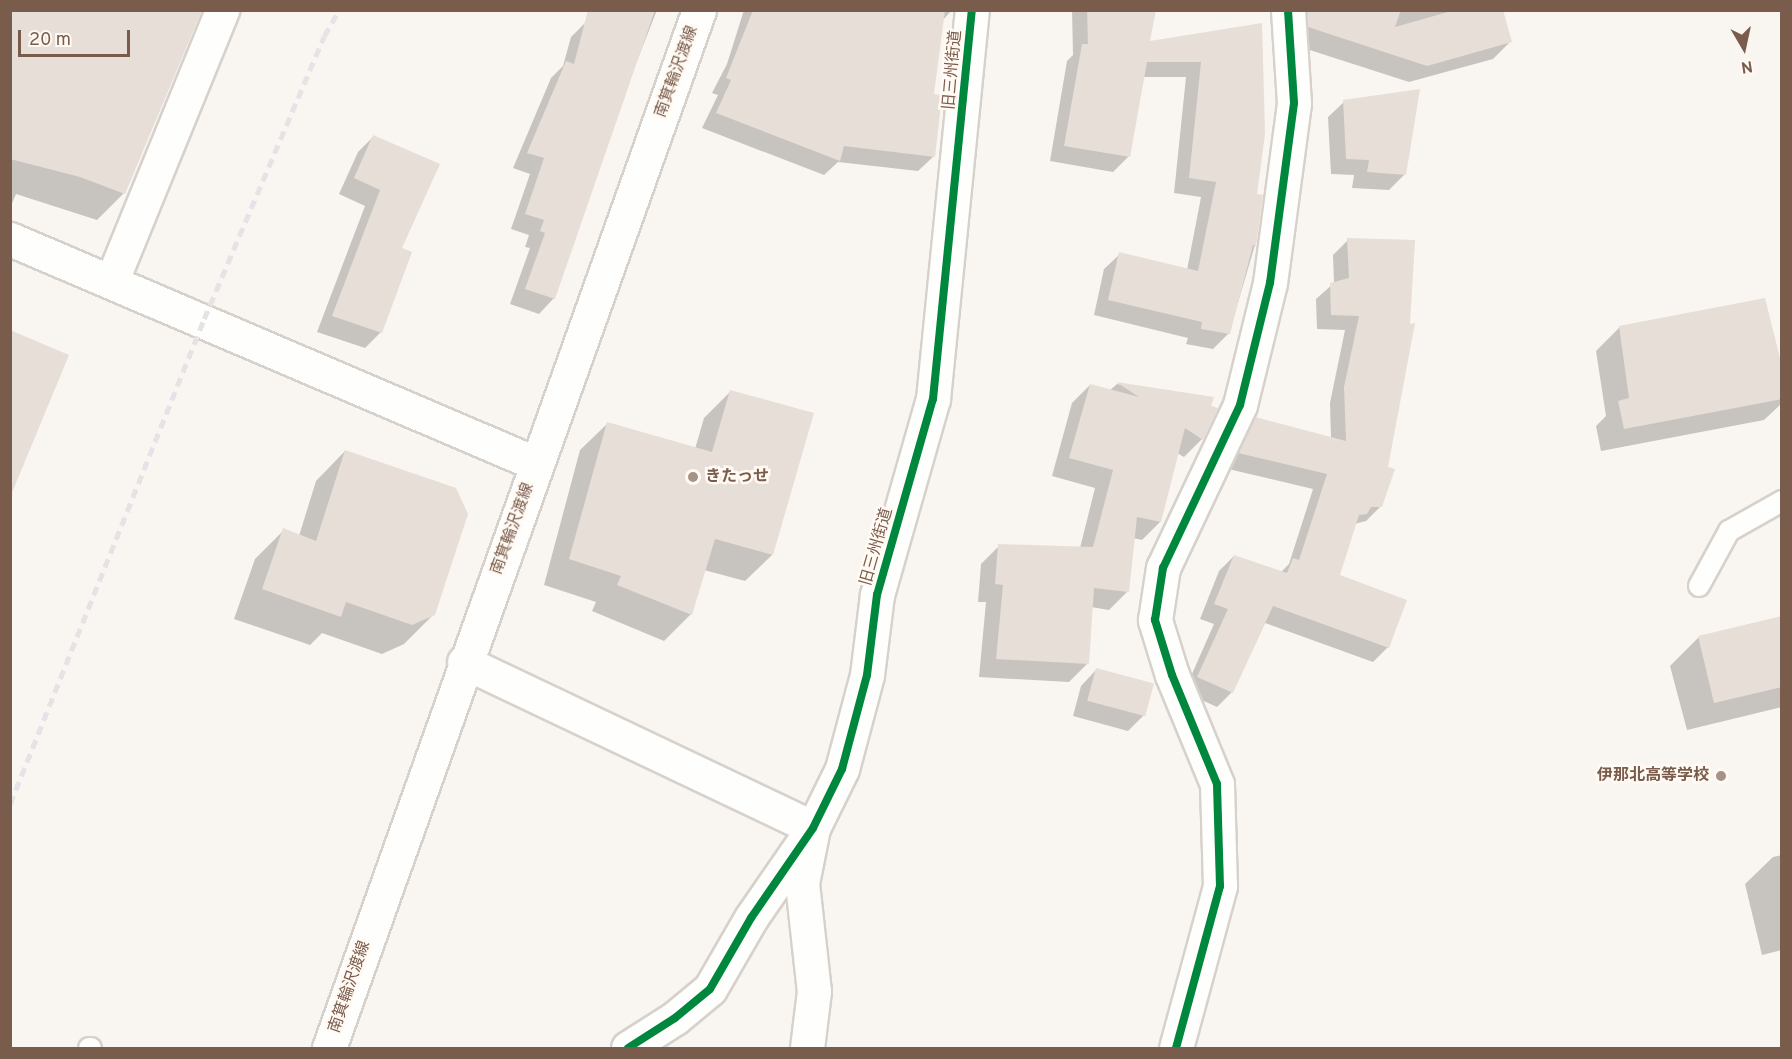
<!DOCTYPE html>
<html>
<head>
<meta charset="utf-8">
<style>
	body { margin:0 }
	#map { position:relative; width:1792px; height:1059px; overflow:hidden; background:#f9f5f0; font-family:Overpass,"Noto Sans JP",sans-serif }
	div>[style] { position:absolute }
	.shadow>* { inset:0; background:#0003 }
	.building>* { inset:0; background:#e6ded7; transform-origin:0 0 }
	.roads { filter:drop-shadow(2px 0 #d7d1cb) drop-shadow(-2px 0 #d7d1cb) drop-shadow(0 2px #d7d1cb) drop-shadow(0 -2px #d7d1cb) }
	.service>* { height:20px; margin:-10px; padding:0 10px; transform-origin:10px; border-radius:10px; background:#fefefd }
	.minor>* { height:33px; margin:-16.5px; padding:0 16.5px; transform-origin:16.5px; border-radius:16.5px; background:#fefefd }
	.tertiary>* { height:33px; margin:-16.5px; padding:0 16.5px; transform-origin:16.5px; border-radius:16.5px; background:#fefefd }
	.secondary>* { height:33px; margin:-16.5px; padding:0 16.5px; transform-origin:16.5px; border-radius:16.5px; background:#fefefd }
	.rail>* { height:4.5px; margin-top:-2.25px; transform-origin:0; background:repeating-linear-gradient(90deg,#e6e3e7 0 9px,transparent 0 15px) }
	.cycleway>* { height:8px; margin:-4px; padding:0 4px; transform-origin:4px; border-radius:4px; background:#00873e }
	.dots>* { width:16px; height:16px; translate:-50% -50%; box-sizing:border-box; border:3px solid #fffaf3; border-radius:50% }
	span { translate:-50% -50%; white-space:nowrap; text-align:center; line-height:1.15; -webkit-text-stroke:5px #fffaf3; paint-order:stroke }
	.street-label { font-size:16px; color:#7a5c4d }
	.poi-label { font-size:16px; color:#7a5c4d; font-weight:700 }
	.left { translate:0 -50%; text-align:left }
	.right { translate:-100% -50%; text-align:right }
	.frame { position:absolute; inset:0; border:12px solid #7a5c4d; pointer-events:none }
	.north { position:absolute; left:1714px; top:18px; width:60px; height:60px; -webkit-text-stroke:4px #fffaf3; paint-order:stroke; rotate:171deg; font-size:16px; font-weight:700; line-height:24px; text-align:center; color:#7a5c4d }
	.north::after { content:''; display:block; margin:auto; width:21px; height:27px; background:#7a5c4d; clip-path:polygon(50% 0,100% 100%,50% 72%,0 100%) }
	.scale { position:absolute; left:18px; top:30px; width:112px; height:27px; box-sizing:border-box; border:3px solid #7a5c4d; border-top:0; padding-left:8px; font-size:18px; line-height:21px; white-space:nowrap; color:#7a5c4d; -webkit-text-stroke:4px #fffaf3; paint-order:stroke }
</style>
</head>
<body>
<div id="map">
	<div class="shadow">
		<div style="clip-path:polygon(10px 10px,124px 193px,97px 220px,16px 194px,10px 208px)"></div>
		<div style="clip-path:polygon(607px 10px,657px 10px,609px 132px,554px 298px,539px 314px,510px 304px,530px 248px,525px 247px,529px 235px,511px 229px,530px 174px,513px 168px,551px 78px,563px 66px,571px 37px,586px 22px)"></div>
		<div style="clip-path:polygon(744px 10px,952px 10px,942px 21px,932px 96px,933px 157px,918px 171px,838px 162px,824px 175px,702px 128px,718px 95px,712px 93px,727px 64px)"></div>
		<div style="clip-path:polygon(1072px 10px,1150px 10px,1149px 42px,1261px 25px,1255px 245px,1229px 333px,1213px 349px,1186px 344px,1188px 338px,1094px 315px,1104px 269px,1120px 254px,1187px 270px,1201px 197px,1174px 193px,1186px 77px,1142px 77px,1128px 157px,1113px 172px,1050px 161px,1067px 61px,1073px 55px)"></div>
		<div style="clip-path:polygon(1287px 10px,1501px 10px,1510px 42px,1493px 59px,1409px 82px,1291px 44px)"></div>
		<div style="clip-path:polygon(1344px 102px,1405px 174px,1389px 190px,1352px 188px,1354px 175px,1331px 174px,1328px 117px)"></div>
		<div style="clip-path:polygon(374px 136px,400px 249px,381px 332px,365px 348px,317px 332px,365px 206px,339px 194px,358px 152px)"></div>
		<div style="clip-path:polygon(1348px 240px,1386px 468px,1381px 506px,1366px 521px,1354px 524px,1338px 576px,1388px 647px,1373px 662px,1265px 623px,1232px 692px,1217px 707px,1184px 692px,1214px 624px,1200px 619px,1219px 571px,1234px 556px,1280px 573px,1289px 564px,1313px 489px,1224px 468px,1240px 434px,1255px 419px,1331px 438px,1330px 403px,1345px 330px,1317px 329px,1316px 299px,1334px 283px,1333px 255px)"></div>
		<div style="clip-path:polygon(1764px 300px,1782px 373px,1782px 403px,1764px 420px,1601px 451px,1596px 426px,1606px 416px,1596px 351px,1619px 328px)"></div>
		<div style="clip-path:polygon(1117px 384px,1212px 398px,1209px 407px,1216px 409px,1202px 439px,1184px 457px,1177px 453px,1160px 522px,1142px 540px,1133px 538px,1127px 592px,1109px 610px,1091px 607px,1087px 664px,1069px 682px,979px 677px,986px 602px,978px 602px,981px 564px,999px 546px,1080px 548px,1095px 488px,1052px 476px,1072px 403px,1090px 385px,1109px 391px)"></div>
		<div style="clip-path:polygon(730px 392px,772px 555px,745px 581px,704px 570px,691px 614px,664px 641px,592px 611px,596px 602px,544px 585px,580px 450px,607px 424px,695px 449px,704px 418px)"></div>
		<div style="clip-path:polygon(345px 451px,434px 614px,404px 644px,382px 654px,322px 633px,310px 645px,234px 619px,255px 559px,284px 530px,299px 536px,316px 481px)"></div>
		<div style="clip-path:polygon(1782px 617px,1782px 707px,1687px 730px,1670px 666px,1698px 638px)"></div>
		<div style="clip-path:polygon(1096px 670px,1144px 715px,1128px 731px,1073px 716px,1081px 686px)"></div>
		<div style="clip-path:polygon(1782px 855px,1782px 950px,1762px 955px,1745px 884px,1773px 857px)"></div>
	</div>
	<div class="building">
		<div style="clip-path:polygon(10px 10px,202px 10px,125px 194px,80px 177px,10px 159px)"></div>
		<div style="clip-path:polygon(588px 10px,655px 10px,555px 299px,525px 289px,545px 233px,540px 231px,544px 220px,525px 214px,544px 158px,527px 153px,566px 61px,574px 64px)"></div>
		<div style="clip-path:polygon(753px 10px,945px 10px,934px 94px,942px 95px,935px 157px,844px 146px,840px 161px,716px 113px,731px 80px,726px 78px)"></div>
		<div style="clip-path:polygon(1087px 10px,1156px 10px,1150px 41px,1262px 23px,1265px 134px,1257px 194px,1263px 195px,1256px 246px,1253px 245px,1230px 334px,1201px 329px,1202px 322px,1108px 300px,1119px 252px,1198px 271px,1216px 182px,1189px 178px,1201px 62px,1147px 62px,1130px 157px,1064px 146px,1082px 44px,1088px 44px)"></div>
		<div style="clip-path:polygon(1307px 10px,1401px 10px,1395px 27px,1455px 10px,1503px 10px,1512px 42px,1427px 66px,1308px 27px)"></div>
		<div style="clip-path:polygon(1420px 89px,1406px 175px,1367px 172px,1369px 160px,1346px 159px,1343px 100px)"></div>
		<div style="clip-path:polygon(373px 135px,440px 164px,402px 248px,412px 252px,382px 333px,332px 316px,380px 190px,354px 178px)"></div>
		<div style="clip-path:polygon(1347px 238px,1415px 240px,1410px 324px,1415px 323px,1388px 467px,1395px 469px,1382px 507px,1371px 507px,1367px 514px,1359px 515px,1340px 575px,1407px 600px,1389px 648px,1273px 606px,1233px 693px,1197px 677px,1228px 609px,1214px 604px,1234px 555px,1287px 573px,1293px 558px,1299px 560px,1327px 474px,1238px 453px,1255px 417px,1346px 441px,1344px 387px,1359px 316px,1331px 315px,1330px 283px,1349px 278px)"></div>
		<div style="clip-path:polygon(1765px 298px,1782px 366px,1782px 399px,1624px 429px,1618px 401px,1629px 398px,1619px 326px)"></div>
		<div style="clip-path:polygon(10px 330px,69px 355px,11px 495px,10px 495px)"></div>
		<div style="clip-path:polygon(1116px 382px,1214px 397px,1211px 406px,1218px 408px,1203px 440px,1185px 428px,1161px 522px,1137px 517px,1129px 592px,1094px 588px,1089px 664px,996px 659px,1003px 585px,995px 584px,998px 544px,1093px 547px,1113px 470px,1069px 458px,1090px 384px,1139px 397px)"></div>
		<div style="clip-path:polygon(730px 390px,814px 413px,773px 555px,715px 539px,692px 615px,617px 585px,621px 576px,569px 559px,607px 422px,712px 452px)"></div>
		<div style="clip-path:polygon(345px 450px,456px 488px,468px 514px,435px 615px,412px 625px,346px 602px,341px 617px,262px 589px,283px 528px,316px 541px)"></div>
		<div style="clip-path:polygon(1782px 616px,1782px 687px,1714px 703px,1698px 636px)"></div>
		<div style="left:1096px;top:668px;width:60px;height:34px;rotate:15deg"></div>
	</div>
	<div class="roads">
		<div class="service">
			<div style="left:1699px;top:586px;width:63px;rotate:-61.4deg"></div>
			<div style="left:1729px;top:531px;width:61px;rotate:-29.5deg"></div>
			<div style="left:89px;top:1048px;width:2px"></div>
		</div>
		<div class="minor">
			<div style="left:112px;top:280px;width:292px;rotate:-67.8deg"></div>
			<div style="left:464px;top:662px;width:386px;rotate:25.4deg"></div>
			<div style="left:813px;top:828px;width:56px;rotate:101.3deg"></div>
			<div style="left:802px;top:883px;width:109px;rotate:83.7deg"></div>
			<div style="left:814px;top:991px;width:57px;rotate:97deg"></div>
			<div style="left:628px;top:1048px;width:56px;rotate:-32.6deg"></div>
			<div style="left:675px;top:1018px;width:45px;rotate:-39.6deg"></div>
			<div style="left:710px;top:989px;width:82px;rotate:-60deg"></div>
			<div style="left:751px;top:918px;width:109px;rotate:-55.4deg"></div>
			<div style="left:813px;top:828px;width:66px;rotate:-63.8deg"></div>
			<div style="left:842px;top:769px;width:97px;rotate:-75.1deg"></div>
			<div style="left:867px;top:675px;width:81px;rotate:-82.9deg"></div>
			<div style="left:877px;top:595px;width:204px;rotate:-74.1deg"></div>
			<div style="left:933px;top:399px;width:391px;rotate:-84.3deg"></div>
			<div style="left:1176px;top:1048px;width:168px;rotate:-74.8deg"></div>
			<div style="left:1220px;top:886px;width:102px;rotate:-91.7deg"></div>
			<div style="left:1217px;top:784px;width:118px;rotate:-112.4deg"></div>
			<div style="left:1172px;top:675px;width:58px;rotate:-107.2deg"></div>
			<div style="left:1155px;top:620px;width:53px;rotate:-81.3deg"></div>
			<div style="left:1163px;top:568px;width:180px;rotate:-64.7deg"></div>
			<div style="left:1240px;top:405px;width:126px;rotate:-76.2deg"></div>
			<div style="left:1270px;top:283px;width:182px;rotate:-82.4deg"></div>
			<div style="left:1294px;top:103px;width:93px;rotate:-93.7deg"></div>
		</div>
		<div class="tertiary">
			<div style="left:10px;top:239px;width:573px;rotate:23.12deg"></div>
		</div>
		<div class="secondary">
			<div style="left:329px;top:1048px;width:1102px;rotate:-70.38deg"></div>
		</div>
	</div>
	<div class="rail">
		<div style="left:10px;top:804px;width:522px;rotate:-68.2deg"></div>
		<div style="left:204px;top:319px;width:307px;rotate:-67deg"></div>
		<div style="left:324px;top:36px;width:30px;rotate:-60deg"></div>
	</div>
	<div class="cycleway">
		<div style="left:628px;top:1048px;width:56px;rotate:-32.6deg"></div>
		<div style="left:675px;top:1018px;width:45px;rotate:-39.6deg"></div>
		<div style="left:710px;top:989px;width:82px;rotate:-60deg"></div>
		<div style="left:751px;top:918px;width:109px;rotate:-55.4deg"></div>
		<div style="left:813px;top:828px;width:66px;rotate:-63.8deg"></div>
		<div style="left:842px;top:769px;width:97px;rotate:-75.1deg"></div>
		<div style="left:867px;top:675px;width:81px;rotate:-82.9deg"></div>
		<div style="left:877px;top:595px;width:204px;rotate:-74.1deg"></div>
		<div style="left:933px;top:399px;width:391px;rotate:-84.3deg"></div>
		<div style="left:1176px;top:1048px;width:168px;rotate:-74.8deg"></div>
		<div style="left:1220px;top:886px;width:102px;rotate:-91.7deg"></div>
		<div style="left:1217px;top:784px;width:118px;rotate:-112.4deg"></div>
		<div style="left:1172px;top:675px;width:58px;rotate:-107.2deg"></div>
		<div style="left:1155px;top:620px;width:53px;rotate:-81.3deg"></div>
		<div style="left:1163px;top:568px;width:180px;rotate:-64.7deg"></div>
		<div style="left:1240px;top:405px;width:126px;rotate:-76.2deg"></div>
		<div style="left:1270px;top:283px;width:182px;rotate:-82.4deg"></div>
		<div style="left:1294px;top:103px;width:93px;rotate:-93.7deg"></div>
	</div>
	<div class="dots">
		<div style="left:693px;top:477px;background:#a69286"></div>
		<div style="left:1721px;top:776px;background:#a69286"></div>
	</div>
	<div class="street-label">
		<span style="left:953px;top:70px;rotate:-85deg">旧三州街道</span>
		<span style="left:677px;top:72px;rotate:-70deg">南箕輪沢渡線</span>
		<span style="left:513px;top:529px;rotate:-70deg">南箕輪沢渡線</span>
		<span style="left:877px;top:547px;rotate:-74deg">旧三州街道</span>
		<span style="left:350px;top:987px;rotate:-71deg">南箕輪沢渡線</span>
	</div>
	<div class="poi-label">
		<span class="left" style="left:705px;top:477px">きたっせ</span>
		<span class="right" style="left:1709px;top:776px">伊那北高等学校</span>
	</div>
	<div class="frame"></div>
	<div class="north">N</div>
	<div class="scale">20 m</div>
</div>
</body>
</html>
